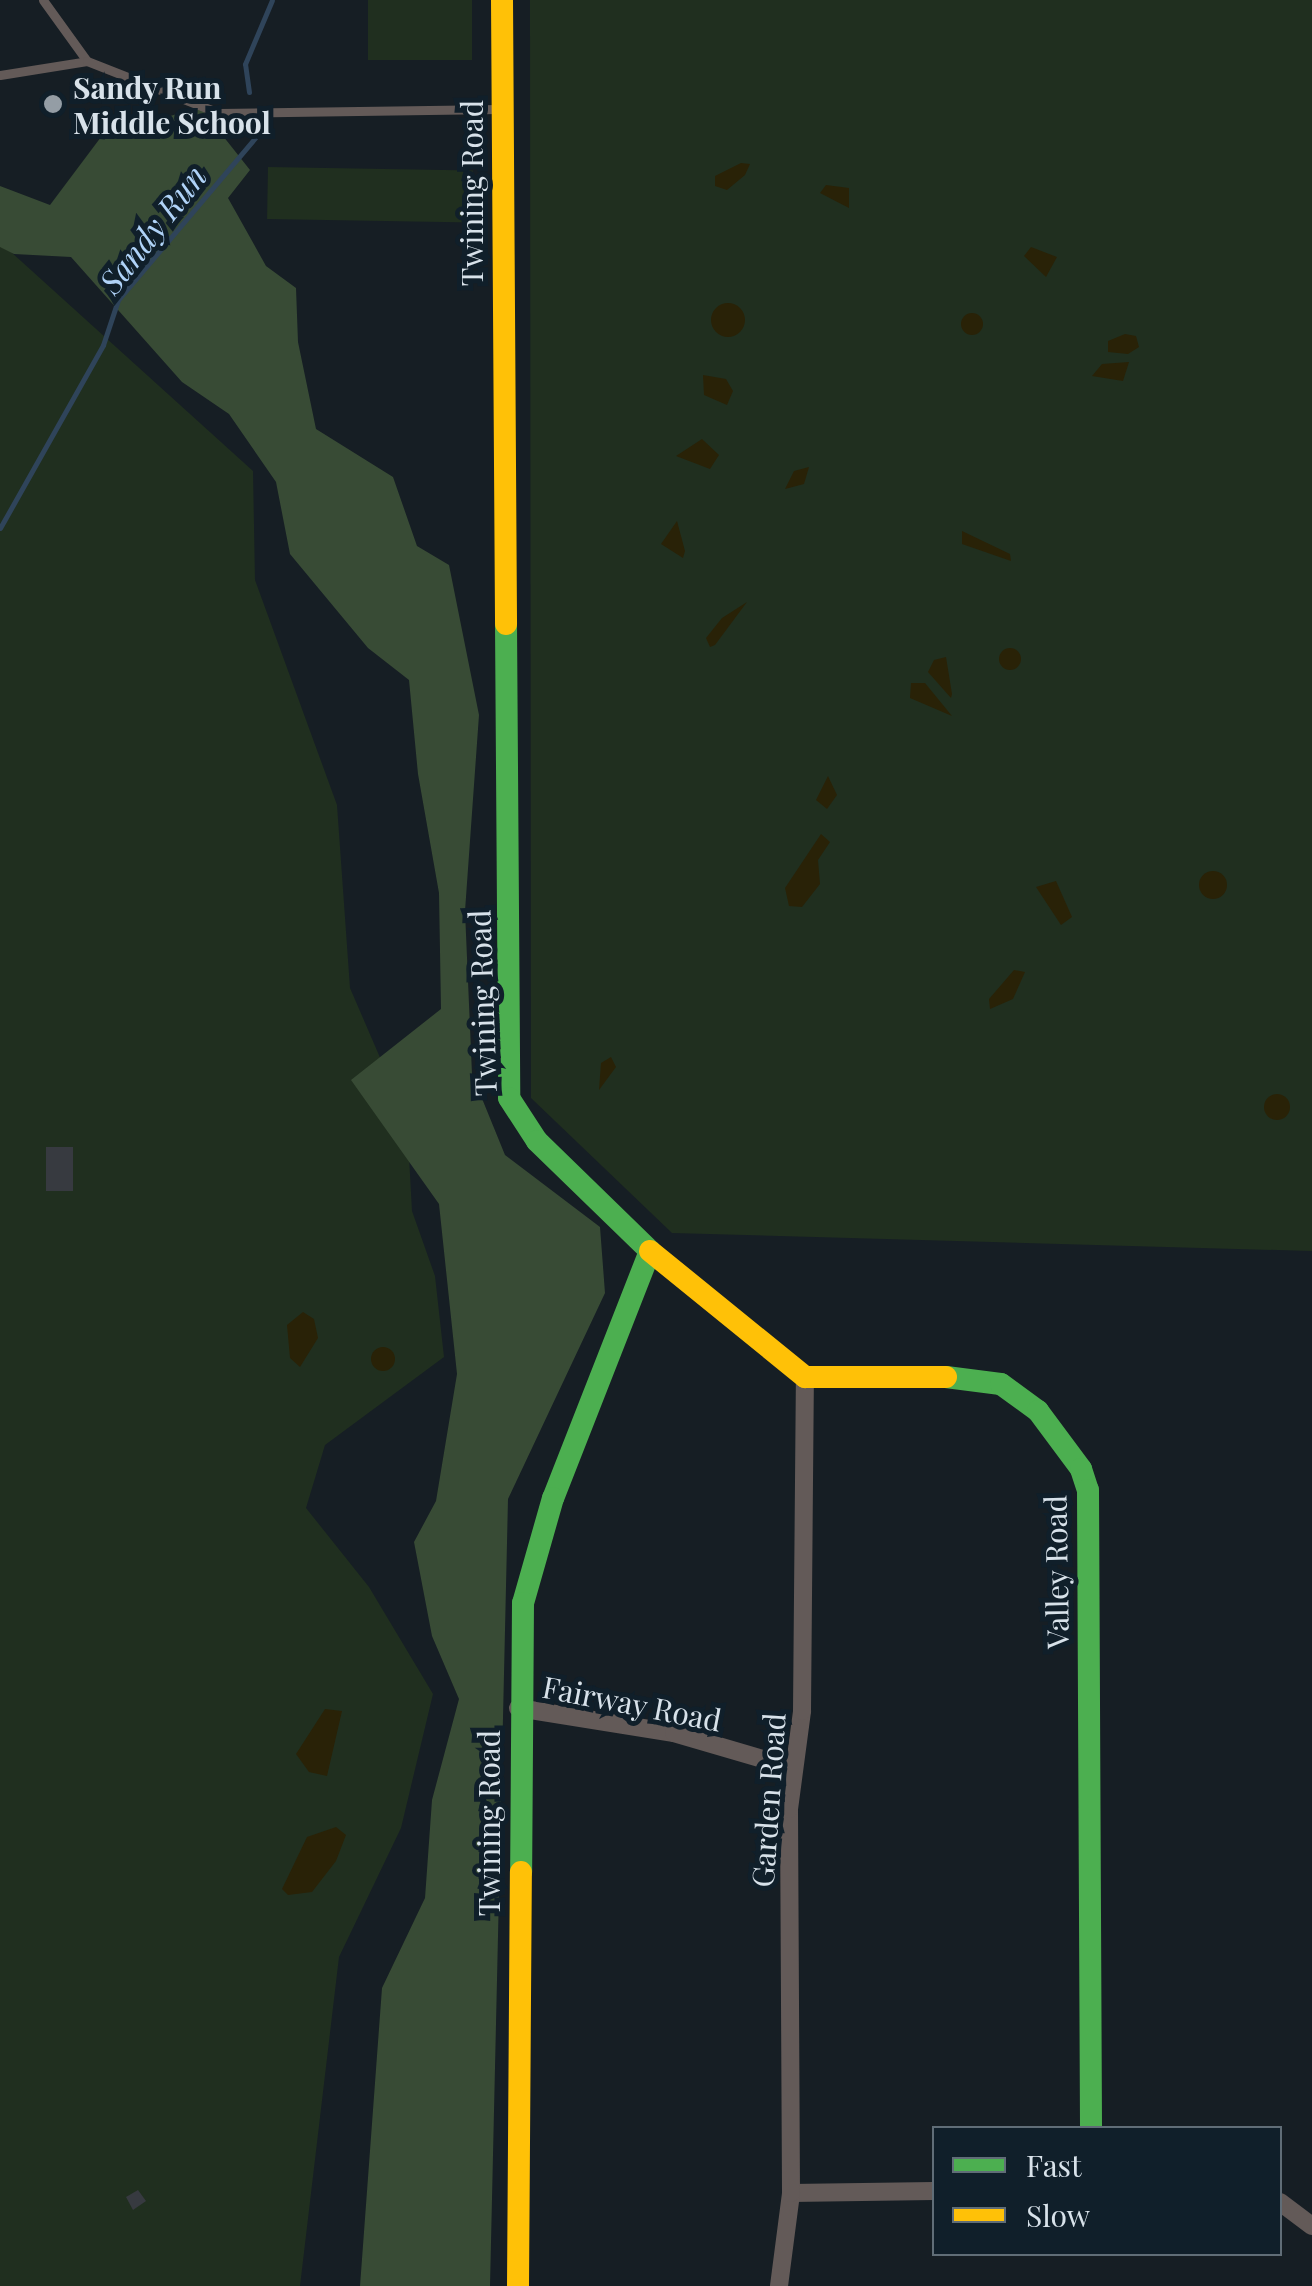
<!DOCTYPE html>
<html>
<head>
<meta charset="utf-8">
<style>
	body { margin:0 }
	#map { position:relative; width:1312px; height:2286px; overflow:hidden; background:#161e24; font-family:"Playfair Display",serif }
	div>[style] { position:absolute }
	.green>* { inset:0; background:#202f1f; transform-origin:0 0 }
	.forest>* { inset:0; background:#384b35 }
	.sand>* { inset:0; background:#292207 }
	.round { border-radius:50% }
	.stream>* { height:5px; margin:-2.5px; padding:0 2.5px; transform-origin:2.5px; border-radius:2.5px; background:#2f445a }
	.building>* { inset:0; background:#373a40; transform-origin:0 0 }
	.lane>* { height:9px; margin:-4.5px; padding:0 4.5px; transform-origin:4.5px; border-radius:4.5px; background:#635a58 }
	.street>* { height:18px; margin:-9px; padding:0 9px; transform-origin:9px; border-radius:9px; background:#635a58 }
	.fast>* { height:22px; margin:-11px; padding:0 11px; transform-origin:11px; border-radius:11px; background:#4caf50 }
	.slow>* { height:22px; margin:-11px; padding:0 11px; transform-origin:11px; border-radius:11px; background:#ffc107 }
	.dots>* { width:28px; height:28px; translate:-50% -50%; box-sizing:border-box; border:5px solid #101f2a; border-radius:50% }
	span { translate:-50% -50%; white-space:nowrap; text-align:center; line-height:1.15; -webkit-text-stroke:10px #101f2a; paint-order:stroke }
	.poi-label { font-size:30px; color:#d8e2ea; font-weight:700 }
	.left { translate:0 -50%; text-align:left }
	.street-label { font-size:30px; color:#d8e2ea }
	.water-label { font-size:32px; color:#b0d3f8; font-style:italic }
	.legend { position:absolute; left:932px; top:2126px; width:350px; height:130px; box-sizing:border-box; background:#101f2a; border:2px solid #606d77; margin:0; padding:12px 18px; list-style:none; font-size:30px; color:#d8e2ea }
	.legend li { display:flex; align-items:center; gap:20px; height:50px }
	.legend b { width:50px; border:2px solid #606d77 }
</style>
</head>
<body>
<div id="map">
	<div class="green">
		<div style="left:368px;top:0;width:104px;height:60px"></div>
		<div style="clip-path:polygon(530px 0,1312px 0,1312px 1251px,672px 1233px,531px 1098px)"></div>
		<div style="left:268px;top:167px;width:205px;height:52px;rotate:1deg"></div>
		<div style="clip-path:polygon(0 242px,253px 471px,255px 580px,337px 805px,350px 988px,407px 1120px,412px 1211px,435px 1276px,444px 1357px,325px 1445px,306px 1508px,369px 1587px,433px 1694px,401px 1828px,339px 1957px,300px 2286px,0 2286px)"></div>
	</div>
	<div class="forest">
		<div style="clip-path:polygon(200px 107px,250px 170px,228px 198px,266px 266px,296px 288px,298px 342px,316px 429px,393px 477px,417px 546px,449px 565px,479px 715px,465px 911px,472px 1074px,505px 1155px,600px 1227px,605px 1293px,508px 1499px,490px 2286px,360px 2286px,382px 1988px,425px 1898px,432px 1800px,459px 1699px,432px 1636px,414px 1542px,436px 1501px,457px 1374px,439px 1204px,351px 1080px,441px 1009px,439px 893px,418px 774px,409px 680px,368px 648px,290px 554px,276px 482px,229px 414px,182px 382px,71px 257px,14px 254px,0 247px,0 186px,50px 205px,101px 137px)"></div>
	</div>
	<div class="sand">
		<div style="clip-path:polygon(741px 163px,750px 164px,745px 175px,727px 190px,715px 186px,715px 176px)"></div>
		<div style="clip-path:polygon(826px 185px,849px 188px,849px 208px,820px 193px)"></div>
		<div style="clip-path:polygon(1031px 247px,1057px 257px,1046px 277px,1024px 256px)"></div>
		<div class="round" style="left:711px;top:303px;width:34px;height:34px"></div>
		<div class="round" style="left:961px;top:313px;width:22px;height:22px"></div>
		<div style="clip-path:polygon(1125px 334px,1136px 336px,1139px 347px,1128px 354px,1108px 352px,1108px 341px)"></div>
		<div style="clip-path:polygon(1129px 362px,1123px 381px,1092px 376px,1102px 364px)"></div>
		<div style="clip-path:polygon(703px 375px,726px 379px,733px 391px,727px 405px,704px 395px)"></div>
		<div style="clip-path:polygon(702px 439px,719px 455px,710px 469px,676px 456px)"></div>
		<div style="clip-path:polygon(809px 467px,804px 484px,785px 489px,794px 471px)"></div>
		<div style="clip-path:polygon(677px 521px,685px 551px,683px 558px,661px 544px)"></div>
		<div style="clip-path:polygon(962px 531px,1010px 554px,1011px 561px,962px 544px)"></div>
		<div style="clip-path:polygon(747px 602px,715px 645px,710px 647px,706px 638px,722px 618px)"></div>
		<div class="round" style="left:999px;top:648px;width:22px;height:22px"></div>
		<div style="clip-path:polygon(946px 657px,952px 694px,951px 698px,928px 672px,934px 660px)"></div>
		<div style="clip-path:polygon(911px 683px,925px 683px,952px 716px,910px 698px)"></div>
		<div style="clip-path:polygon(828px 776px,837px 795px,827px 809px,816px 800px)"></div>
		<div style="clip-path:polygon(821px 834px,830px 842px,818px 860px,820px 884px,802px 907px,789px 906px,785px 888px)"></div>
		<div class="round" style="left:1199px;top:871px;width:28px;height:28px"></div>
		<div style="clip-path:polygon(1056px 881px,1072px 917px,1061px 925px,1036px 887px)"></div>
		<div style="clip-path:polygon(1014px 970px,1025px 972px,1013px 999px,990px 1009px,989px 999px)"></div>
		<div style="clip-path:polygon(611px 1057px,616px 1067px,599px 1090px,601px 1063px)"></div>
		<div class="round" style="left:1264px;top:1094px;width:26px;height:26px"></div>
		<div style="clip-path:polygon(303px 1312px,314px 1319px,318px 1338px,300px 1367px,290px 1358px,287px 1325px)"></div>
		<div class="round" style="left:371px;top:1347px;width:24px;height:24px"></div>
		<div style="clip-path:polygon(325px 1709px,342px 1711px,327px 1776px,309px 1772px,296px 1754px)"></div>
		<div style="clip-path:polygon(336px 1827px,346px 1835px,336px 1861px,312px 1892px,288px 1895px,282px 1889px,307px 1837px)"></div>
	</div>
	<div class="stream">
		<div style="left:249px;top:92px;width:28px;rotate:-98deg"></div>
		<div style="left:245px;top:64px;width:69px;rotate:-67.1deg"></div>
		<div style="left:0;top:528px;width:210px;rotate:-60.6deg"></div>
		<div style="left:103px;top:345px;width:47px;rotate:-71.6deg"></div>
		<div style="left:118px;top:300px;width:220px;rotate:-49.8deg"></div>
		<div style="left:260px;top:132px;width:10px;rotate:-101deg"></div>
	</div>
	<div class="building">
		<div style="left:46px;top:1147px;width:27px;height:44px"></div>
		<div style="clip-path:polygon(138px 2190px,146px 2201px,133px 2210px,126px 2197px)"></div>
	</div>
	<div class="lane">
		<div style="left:43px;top:0;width:75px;rotate:54.2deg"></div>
		<div style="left:0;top:75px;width:88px;rotate:-9.1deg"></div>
		<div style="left:87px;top:61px;width:142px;rotate:21.5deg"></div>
		<div style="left:219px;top:113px;width:280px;rotate:-0.8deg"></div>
	</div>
	<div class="street">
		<div style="left:518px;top:1708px;width:158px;rotate:9.1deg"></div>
		<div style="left:674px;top:1733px;width:124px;rotate:16.4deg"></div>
		<div style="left:791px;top:2193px;width:143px;rotate:-0.8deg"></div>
		<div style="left:1280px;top:2202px;width:40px;rotate:37deg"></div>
		<div style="left:779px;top:2286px;width:94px;rotate:-82.6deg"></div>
		<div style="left:791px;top:2193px;width:384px;rotate:-90.3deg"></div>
		<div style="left:789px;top:1809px;width:99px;rotate:-82.4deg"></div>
		<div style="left:802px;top:1711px;width:334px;rotate:-89.5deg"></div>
	</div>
	<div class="fast">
		<div style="left:506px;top:624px;width:474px;rotate:89.6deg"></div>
		<div style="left:509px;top:1098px;width:51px;rotate:56.9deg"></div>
		<div style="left:537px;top:1141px;width:158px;rotate:44.2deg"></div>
		<div style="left:650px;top:1251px;width:265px;rotate:111.4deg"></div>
		<div style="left:553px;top:1498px;width:109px;rotate:105.9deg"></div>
		<div style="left:523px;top:1603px;width:269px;rotate:90.4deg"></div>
		<div style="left:946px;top:1377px;width:55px;rotate:7.3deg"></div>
		<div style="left:1001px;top:1384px;width:46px;rotate:36.1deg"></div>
		<div style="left:1038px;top:1411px;width:72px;rotate:53.4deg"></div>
		<div style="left:1081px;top:1469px;width:22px;rotate:72deg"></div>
		<div style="left:1088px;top:1490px;width:638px;rotate:89.73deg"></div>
	</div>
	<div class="slow">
		<div style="left:502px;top:0;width:624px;rotate:89.63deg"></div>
		<div style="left:650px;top:1251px;width:200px;rotate:39.1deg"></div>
		<div style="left:805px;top:1377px;width:141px"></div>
		<div style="left:518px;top:2286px;width:414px;rotate:-89.6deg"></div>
	</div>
	<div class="dots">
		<div style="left:53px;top:104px;background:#949da5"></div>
	</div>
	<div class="poi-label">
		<span class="left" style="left:73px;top:104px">Sandy Run<br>Middle School</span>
	</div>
	<div class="street-label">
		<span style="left:471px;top:193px;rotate:-90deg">Twining Road</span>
		<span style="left:482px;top:1003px;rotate:-92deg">Twining Road</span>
		<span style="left:1056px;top:1572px;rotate:-91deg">Valley Road</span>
		<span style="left:632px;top:1703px;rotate:11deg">Fairway Road</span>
		<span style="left:768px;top:1800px;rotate:-86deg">Garden Road</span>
		<span style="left:488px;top:1823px;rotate:-90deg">Twining Road</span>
	</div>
	<div class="water-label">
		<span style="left:152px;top:229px;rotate:-52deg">Sandy Run</span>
	</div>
	<ul class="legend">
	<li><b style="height:12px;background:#4caf50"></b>Fast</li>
	<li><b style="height:12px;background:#ffc107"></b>Slow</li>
	</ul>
</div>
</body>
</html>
